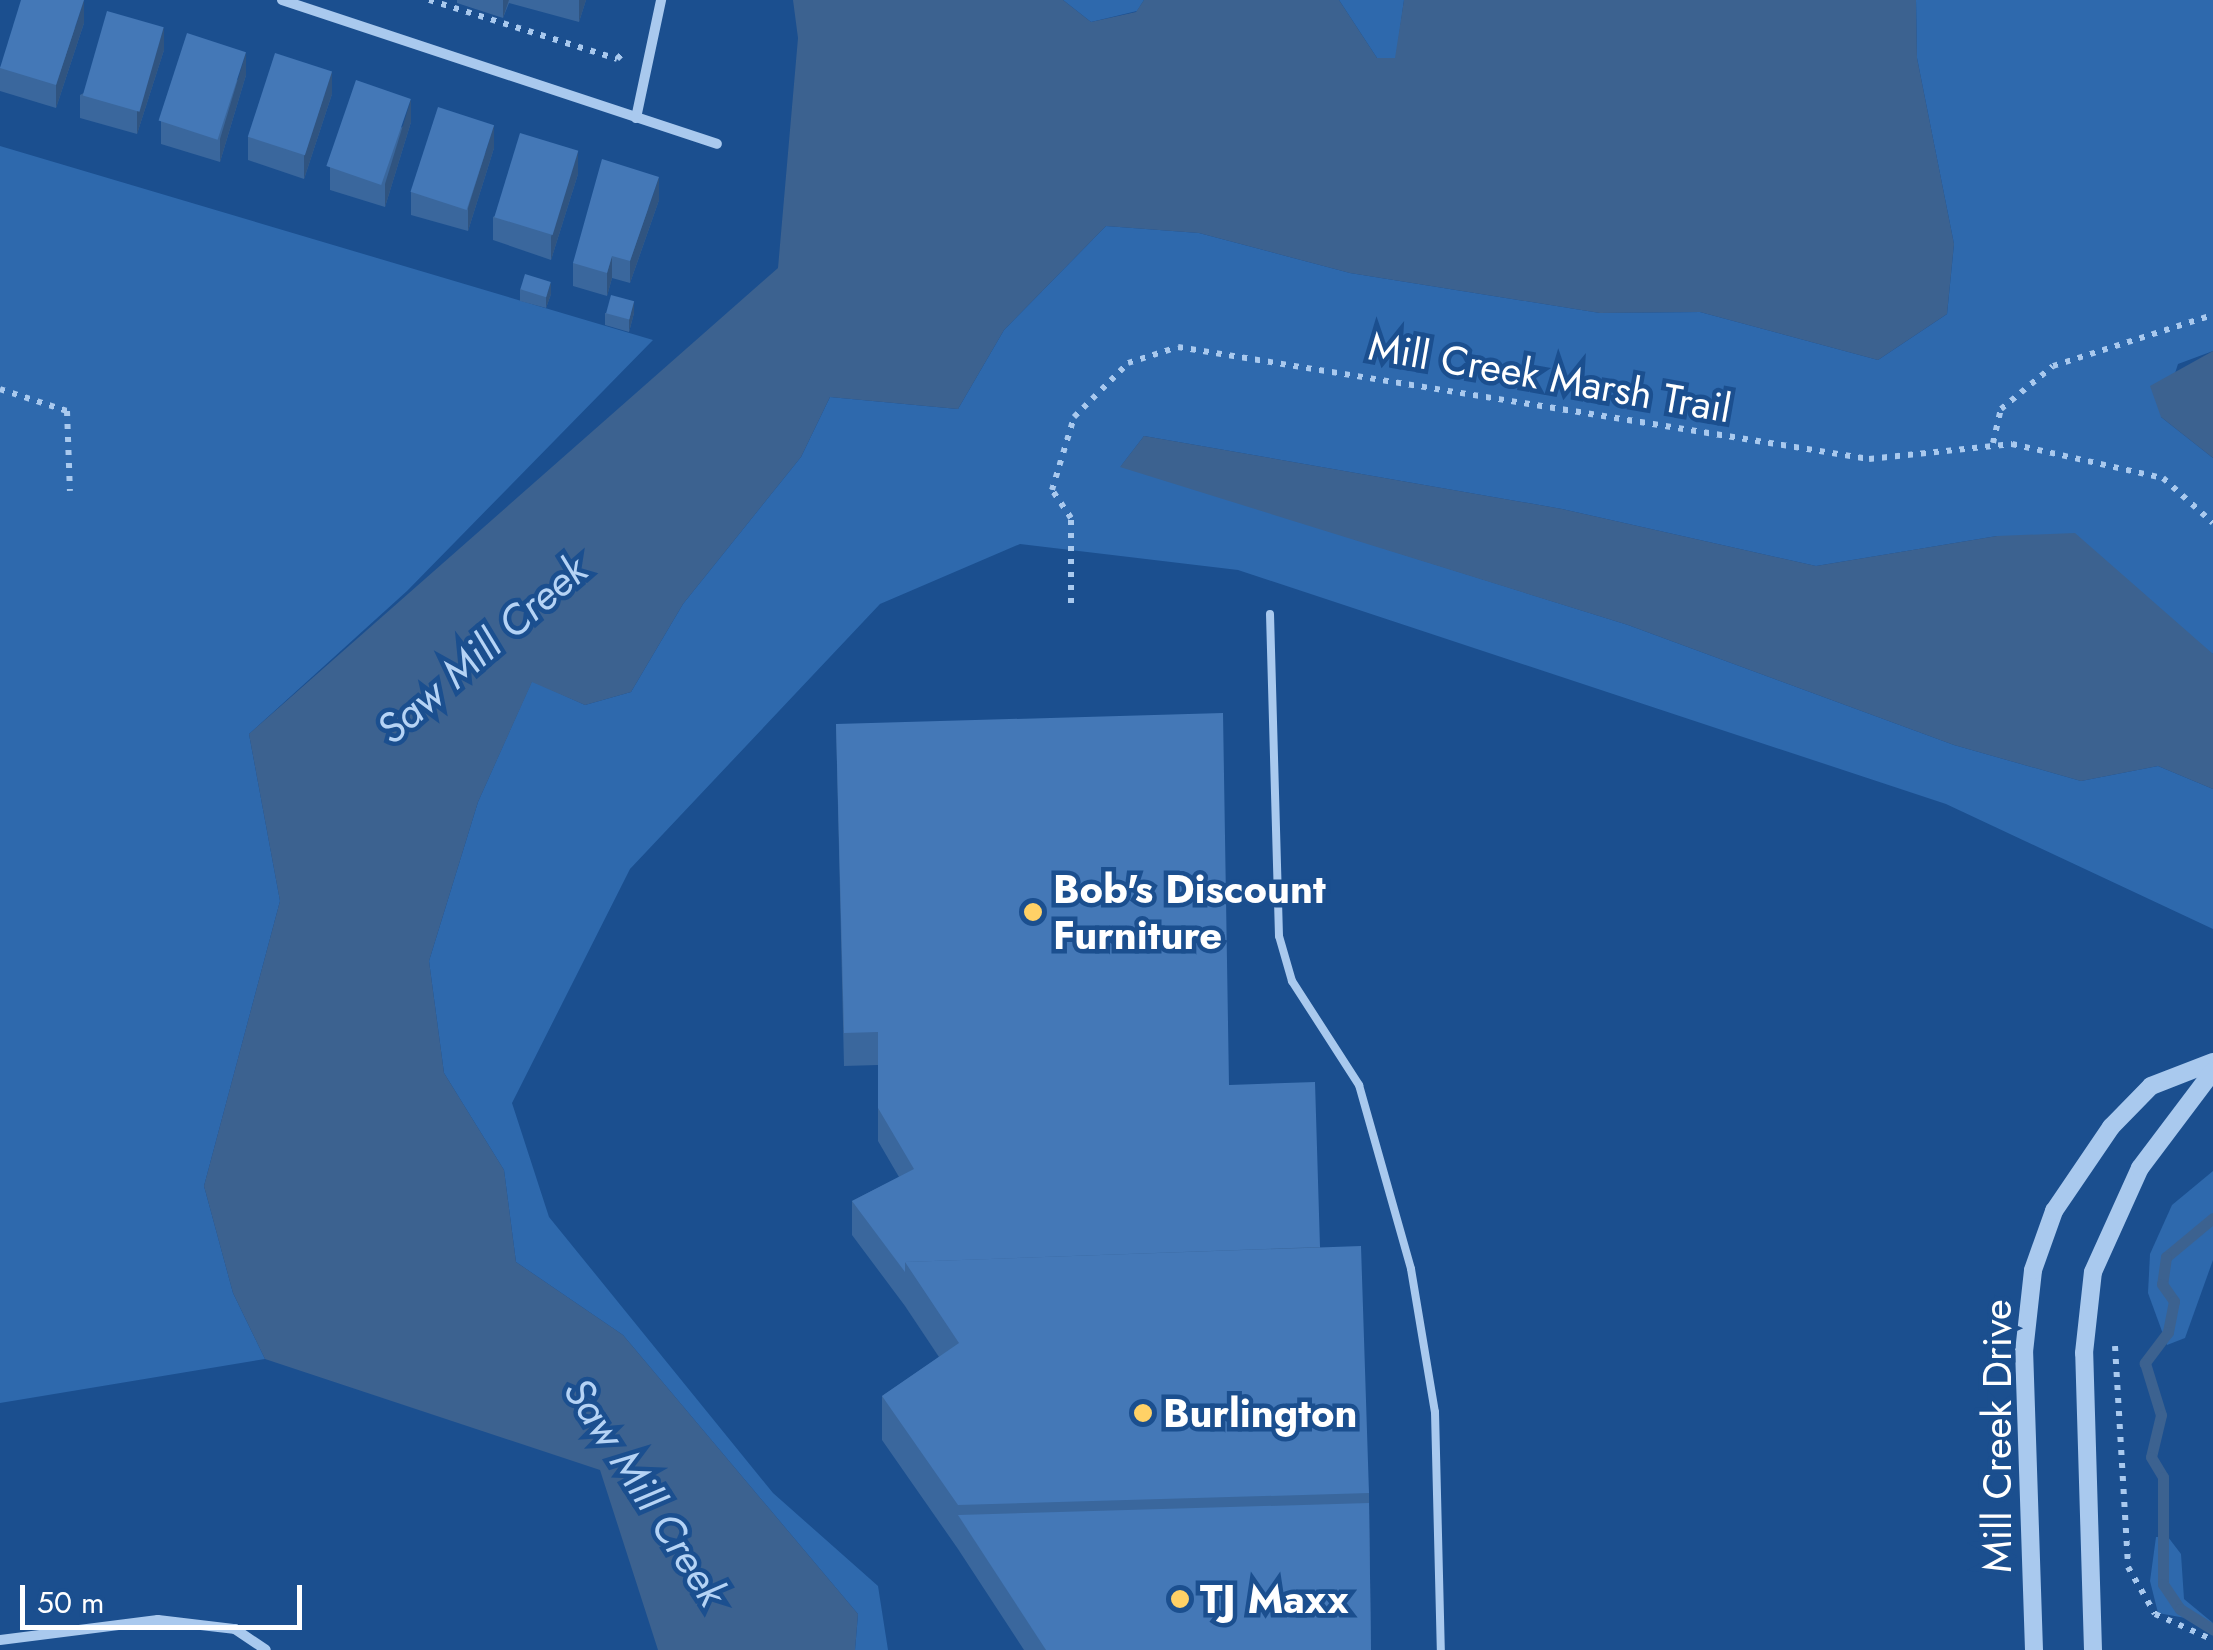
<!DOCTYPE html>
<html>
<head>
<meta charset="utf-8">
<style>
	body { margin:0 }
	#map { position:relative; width:2213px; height:1650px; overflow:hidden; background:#1b4f8f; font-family:Jost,sans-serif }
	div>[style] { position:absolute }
	.green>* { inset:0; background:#2e69ad }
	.water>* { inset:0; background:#3c6290 }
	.stream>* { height:11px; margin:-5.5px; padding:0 5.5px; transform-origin:5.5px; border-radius:5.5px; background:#3c6290 }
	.path>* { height:6px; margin-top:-3px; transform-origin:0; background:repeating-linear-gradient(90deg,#a9c9ee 0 5px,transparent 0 13px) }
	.service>* { height:8px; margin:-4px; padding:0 4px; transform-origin:4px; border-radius:4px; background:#a9c9ee }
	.minor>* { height:10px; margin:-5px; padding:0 5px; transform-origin:5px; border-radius:5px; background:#a9c9ee }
	.tertiary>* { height:18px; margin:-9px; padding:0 9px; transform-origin:9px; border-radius:9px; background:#a9c9ee }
	.wall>* { inset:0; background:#3a679d }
	.shaded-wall>* { inset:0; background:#305480 }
	.building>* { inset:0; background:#4478b7; transform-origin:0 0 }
	.dots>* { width:28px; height:28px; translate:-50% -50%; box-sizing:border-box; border:5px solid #1b4f8f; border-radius:50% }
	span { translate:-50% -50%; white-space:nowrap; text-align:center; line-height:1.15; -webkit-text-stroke:9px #1b4f8f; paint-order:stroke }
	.street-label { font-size:40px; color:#fff }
	.poi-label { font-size:40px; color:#fff; font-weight:700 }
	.left { translate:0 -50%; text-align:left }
	.water-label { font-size:42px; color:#b5d3f5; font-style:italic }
	.scale { position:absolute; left:20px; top:1585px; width:282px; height:45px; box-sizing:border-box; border:5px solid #fff; border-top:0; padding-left:12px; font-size:30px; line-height:35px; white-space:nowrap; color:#fff; -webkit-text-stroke:8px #1b4f8f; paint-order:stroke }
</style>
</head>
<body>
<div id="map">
	<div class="green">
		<div style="clip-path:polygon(1063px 0,1144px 0,1137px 11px,1091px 22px)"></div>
		<div style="clip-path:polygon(1339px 0,1404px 0,1396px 58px,1377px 58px)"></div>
		<div style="clip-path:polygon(1916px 0,2213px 0,2213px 351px,2178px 364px,2161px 417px,2213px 458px,2213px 654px,1997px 536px,1816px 566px,1562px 509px,1144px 436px,1121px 466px,1628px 625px,1954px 745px,2081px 781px,2158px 766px,2213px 789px,2213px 929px,1946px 804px,1238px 570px,1020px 544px,880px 604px,630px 869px,512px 1103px,549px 1217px,773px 1493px,878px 1586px,888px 1650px,855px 1650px,858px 1614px,623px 1335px,516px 1262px,504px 1170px,444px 1073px,429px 961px,478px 802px,532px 681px,585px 705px,631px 692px,683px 604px,801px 457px,830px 397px,958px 409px,1004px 330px,1106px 226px,1199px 233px,1350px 273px,1600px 313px,1700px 312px,1878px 360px,1947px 314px,1954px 244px,1917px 58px)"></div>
		<div style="clip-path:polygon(0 146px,653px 340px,407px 591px,249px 734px,280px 901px,204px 1186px,233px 1293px,265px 1359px,0 1403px)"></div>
		<div style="clip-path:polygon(2213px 1171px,2213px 1260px,2185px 1338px,2167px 1345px,2148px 1293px,2150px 1254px,2172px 1205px)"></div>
		<div style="clip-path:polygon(2156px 1537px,2168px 1537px,2181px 1554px,2184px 1599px,2213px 1623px,2158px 1613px,2150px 1581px)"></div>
	</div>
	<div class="water">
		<div style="clip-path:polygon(793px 0,1063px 0,1091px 22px,1136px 12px,1144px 0,1339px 0,1377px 58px,1395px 58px,1404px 0,1916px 0,1917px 58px,1954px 244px,1947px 314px,1878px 360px,1700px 312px,1600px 313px,1350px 273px,1199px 233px,1106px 226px,1004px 330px,958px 409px,830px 397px,801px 457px,683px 604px,631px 692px,585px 705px,532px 682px,478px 802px,429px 961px,444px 1073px,504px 1170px,516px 1262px,623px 1335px,858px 1614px,855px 1650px,658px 1650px,600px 1470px,265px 1359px,233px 1293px,204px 1186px,280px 901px,249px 734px,778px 268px,798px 38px)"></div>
		<div style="clip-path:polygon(2213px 351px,2213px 458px,2161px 417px,2150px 386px)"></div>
		<div style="clip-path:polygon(1144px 436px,1562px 509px,1816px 566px,1997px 536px,2075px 533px,2213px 654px,2213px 789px,2158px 766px,2081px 781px,1954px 745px,1628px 625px,1120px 467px)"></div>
	</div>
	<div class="stream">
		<div style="left:2213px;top:1218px;width:61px;rotate:140.3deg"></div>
		<div style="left:2166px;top:1257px;width:27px;rotate:98deg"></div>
		<div style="left:2162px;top:1284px;width:21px;rotate:55deg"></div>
		<div style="left:2174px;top:1301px;width:32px;rotate:101deg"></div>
		<div style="left:2168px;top:1332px;width:39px;rotate:127deg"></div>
		<div style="left:2145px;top:1363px;width:54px;rotate:72.9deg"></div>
		<div style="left:2161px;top:1415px;width:43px;rotate:103.4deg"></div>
		<div style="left:2151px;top:1457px;width:23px;rotate:59deg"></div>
		<div style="left:2163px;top:1477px;width:107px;rotate:90deg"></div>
		<div style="left:2163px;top:1584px;width:30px;rotate:56deg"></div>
		<div style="left:2180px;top:1609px;width:39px;rotate:32deg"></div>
	</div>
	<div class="path">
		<div style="left:429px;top:0;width:197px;rotate:17.4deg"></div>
		<div style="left:617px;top:59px;width:10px;rotate:-45deg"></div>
		<div style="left:0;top:389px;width:71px;rotate:18.2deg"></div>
		<div style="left:67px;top:411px;width:80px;rotate:87.9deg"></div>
		<div style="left:1993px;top:443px;width:35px;rotate:-77deg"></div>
		<div style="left:2001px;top:409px;width:67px;rotate:-39.6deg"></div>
		<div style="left:2053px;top:366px;width:168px;rotate:-17.7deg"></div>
		<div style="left:1071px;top:603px;width:85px;rotate:-90deg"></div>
		<div style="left:1071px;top:518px;width:34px;rotate:-124deg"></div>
		<div style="left:1052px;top:490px;width:76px;rotate:-73.2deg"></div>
		<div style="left:1074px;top:417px;width:76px;rotate:-45deg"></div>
		<div style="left:1128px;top:363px;width:52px;rotate:-17.7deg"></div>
		<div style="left:1178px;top:347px;width:700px;rotate:9.21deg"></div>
		<div style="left:1869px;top:459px;width:144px;rotate:-6deg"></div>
		<div style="left:2012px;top:444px;width:155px;rotate:12.7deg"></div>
		<div style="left:2163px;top:478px;width:67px;rotate:42deg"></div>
		<div style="left:2115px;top:1346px;width:221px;rotate:86.6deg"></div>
		<div style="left:2128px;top:1567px;width:54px;rotate:60.1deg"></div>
		<div style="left:2155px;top:1614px;width:64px;rotate:24.1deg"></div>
	</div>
	<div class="service">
		<div style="left:1270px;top:614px;width:322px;rotate:88.4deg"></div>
		<div style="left:1279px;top:936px;width:47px;rotate:73.9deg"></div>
		<div style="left:1292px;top:981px;width:124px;rotate:57.2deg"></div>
		<div style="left:1359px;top:1085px;width:191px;rotate:74.2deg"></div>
		<div style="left:1411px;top:1269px;width:145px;rotate:80.5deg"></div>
		<div style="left:1435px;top:1412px;width:238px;rotate:88.6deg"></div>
	</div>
	<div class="minor">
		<div style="left:282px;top:0;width:458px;rotate:18.3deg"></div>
		<div style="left:636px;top:118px;width:121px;rotate:-78deg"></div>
		<div style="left:0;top:1640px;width:159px;rotate:-7.2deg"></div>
		<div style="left:158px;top:1620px;width:78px;rotate:6.7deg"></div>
		<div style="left:235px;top:1629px;width:37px;rotate:34deg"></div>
	</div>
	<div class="tertiary">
		<div style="left:2034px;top:1650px;width:298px;rotate:-91.9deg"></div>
		<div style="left:2024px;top:1352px;width:82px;rotate:-83.7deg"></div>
		<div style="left:2033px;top:1270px;width:63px;rotate:-70.4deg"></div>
		<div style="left:2054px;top:1211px;width:102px;rotate:-55.8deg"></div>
		<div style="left:2111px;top:1127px;width:57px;rotate:-45.7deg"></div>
		<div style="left:2151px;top:1086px;width:66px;rotate:-21.2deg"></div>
		<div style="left:2093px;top:1650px;width:297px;rotate:-91.7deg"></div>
		<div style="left:2084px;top:1353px;width:81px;rotate:-83.7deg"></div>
		<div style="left:2093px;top:1272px;width:114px;rotate:-65.7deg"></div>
		<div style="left:2140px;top:1168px;width:121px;rotate:-53deg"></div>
	</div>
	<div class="wall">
		<div style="clip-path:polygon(457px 0,586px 0,579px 22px,509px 3px,503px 18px,457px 3px)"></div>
		<div style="clip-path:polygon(84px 23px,56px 108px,0 91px,0 67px)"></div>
		<div style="clip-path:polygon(164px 50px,137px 134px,80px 118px,80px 95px)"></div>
		<div style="clip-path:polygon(246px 75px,220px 162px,161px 144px,161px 121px)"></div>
		<div style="clip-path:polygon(332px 94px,304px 179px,248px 160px,248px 137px)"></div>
		<div style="clip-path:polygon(411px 122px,385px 207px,330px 190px,330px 167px)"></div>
		<div style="clip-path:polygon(494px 148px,468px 231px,411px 215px,411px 192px)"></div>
		<div style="clip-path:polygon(578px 174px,551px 260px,493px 240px,493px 217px)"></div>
		<div style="clip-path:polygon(659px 200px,630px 283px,612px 278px,607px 296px,573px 286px,573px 263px)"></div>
		<div style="clip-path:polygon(520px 289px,551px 294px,546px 308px,520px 301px)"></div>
		<div style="clip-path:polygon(605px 313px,634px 313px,629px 332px,605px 325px)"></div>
		<div style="clip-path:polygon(836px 724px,1229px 1085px,1320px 1247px,1369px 1493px,1371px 1650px,1024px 1650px,958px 1549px,882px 1440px,882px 1396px,939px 1357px,905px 1306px,852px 1235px,852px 1201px,899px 1177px,878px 1141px,878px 1065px,844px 1066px)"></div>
	</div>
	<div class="shaded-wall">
		<div style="clip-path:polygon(84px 0,84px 23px,56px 108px,56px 85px)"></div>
		<div style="clip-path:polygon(503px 0,509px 0,503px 18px)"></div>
		<div style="clip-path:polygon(579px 0,586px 0,579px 22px)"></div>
		<div style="clip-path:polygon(164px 27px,164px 50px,137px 134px,137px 112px)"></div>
		<div style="clip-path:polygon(246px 52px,246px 75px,220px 162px,220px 139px)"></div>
		<div style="clip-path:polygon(332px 71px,332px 94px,304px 179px,304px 156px)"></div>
		<div style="clip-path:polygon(411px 99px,411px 122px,385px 207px,385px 184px)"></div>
		<div style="clip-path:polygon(494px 125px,494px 148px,468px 231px,468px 208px)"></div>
		<div style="clip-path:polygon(578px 151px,578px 174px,551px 260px,551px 237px)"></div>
		<div style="clip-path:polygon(659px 177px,659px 200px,630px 283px,630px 261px)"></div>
		<div style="clip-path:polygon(612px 256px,612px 278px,607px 296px,607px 273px)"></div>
		<div style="clip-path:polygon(551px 282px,551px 294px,546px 308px,546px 297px)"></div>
		<div style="clip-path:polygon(634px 301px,634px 313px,629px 332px,629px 320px)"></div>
	</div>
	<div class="building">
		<div style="clip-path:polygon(21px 0,84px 0,56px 85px,0 68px)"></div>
		<div style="left:107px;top:11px;width:59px;height:88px;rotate:16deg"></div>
		<div style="left:187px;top:33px;width:62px;height:92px;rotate:18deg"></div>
		<div style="left:275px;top:53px;width:60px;height:88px;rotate:18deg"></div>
		<div style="left:356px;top:80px;width:58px;height:91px;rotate:19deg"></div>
		<div style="left:438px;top:107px;width:59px;height:89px;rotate:18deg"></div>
		<div style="left:520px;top:133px;width:61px;height:88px;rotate:17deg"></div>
		<div style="clip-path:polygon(602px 159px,659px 177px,630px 261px,612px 256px,607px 273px,573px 263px)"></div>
		<div style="left:525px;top:274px;width:27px;height:16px;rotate:17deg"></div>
		<div style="left:611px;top:295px;width:24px;height:19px;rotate:15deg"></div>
		<div style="clip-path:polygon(1223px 713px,1229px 1085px,1315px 1082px,1320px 1247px,905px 1262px,905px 1272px,852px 1201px,914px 1169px,878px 1108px,878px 1032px,844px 1033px,836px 724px)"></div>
		<div style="clip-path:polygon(1361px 1246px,1369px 1493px,958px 1505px,882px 1396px,959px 1343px,905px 1262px)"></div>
		<div style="clip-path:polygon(1369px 1503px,1371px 1650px,1046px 1650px,958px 1515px)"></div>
	</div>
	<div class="dots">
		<div style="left:1033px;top:912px;background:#ffd166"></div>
		<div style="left:1143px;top:1413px;background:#ffd166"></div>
		<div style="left:1180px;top:1599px;background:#ffd166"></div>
	</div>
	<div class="street-label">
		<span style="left:1550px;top:377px;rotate:10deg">Mill Creek Marsh Trail</span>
		<span style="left:1997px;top:1436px;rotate:-90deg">Mill Creek Drive</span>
	</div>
	<div class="poi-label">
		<span class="left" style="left:1053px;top:912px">Bob's Discount<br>Furniture</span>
		<span class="left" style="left:1163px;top:1413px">Burlington</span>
		<span class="left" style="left:1200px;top:1599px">TJ Maxx</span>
	</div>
	<div class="water-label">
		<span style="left:482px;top:650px;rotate:-41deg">Saw Mill Creek</span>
		<span style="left:645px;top:1492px;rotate:57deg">Saw Mill Creek</span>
	</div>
	<div class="scale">50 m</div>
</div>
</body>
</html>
